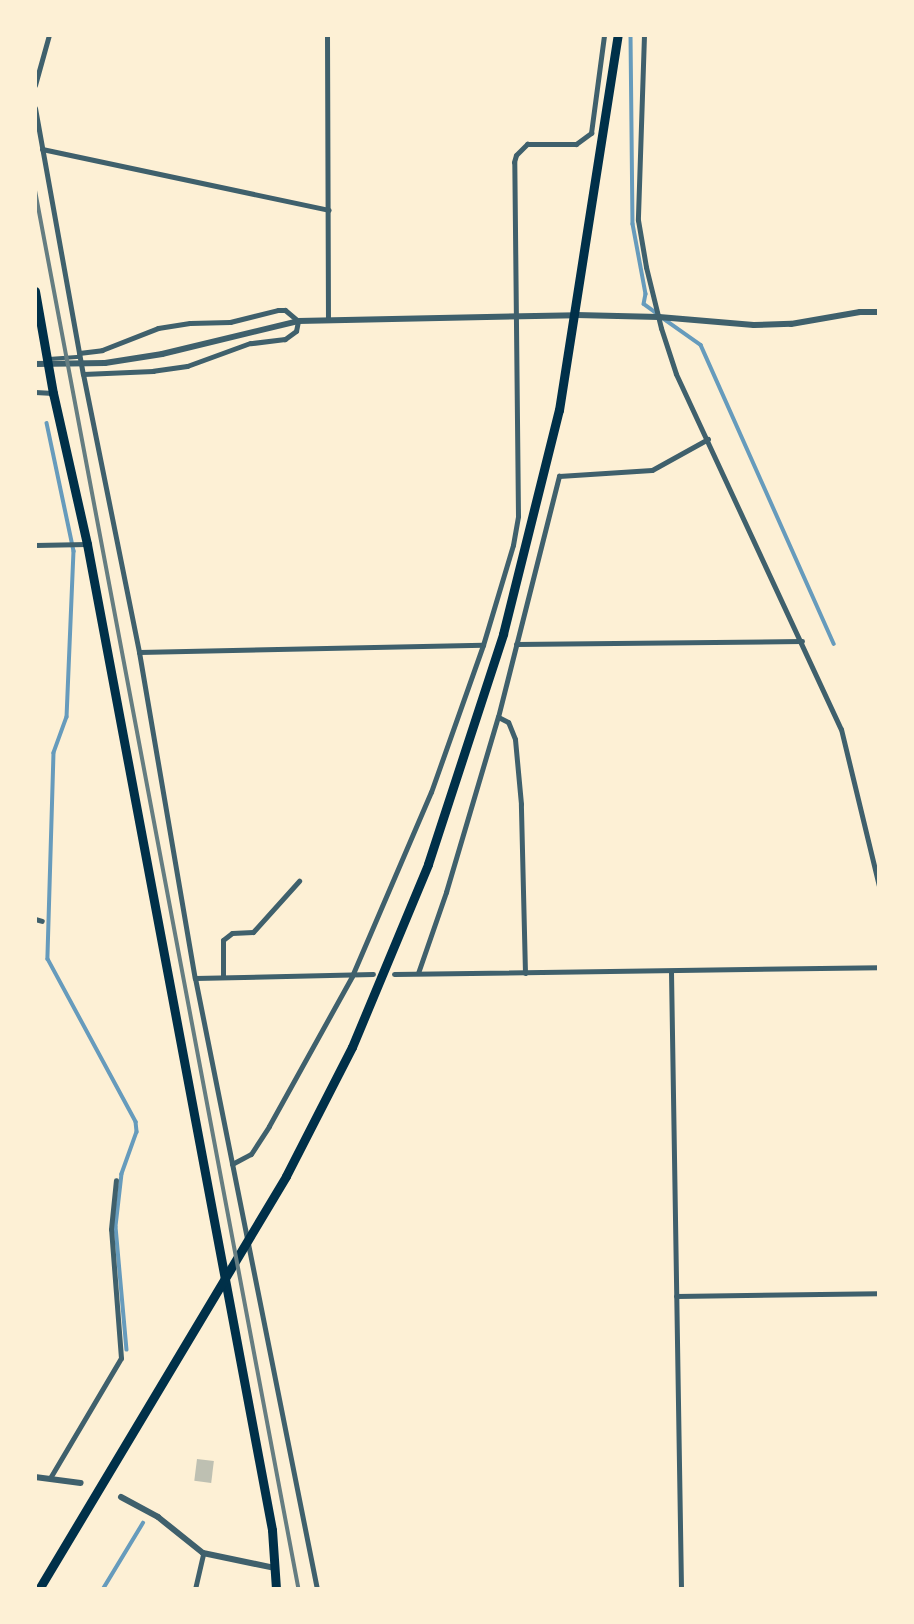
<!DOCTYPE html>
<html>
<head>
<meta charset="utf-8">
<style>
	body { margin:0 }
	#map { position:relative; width:914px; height:1624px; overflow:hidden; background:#fdf0d5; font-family:Rubik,sans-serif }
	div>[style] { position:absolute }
	.stream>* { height:3.5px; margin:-1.75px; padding:0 1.75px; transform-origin:1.75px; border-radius:1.75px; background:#669bbc }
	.building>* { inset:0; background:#bec0b2; transform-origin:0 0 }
	.pedestrian>* { height:3.5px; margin:-1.75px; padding:0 1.75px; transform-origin:1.75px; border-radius:1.75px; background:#3f606c }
	.minor>* { height:5px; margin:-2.5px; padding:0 2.5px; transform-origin:2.5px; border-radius:2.5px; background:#3f606c }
	.tertiary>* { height:6px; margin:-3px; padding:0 3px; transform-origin:3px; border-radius:3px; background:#3f606c }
	.trunk>* { height:9px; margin:-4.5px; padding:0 4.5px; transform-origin:4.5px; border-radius:4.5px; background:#003049 }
	.rail>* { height:3.5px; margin:-1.75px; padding:0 1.75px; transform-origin:1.75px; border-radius:1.75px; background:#657d81 }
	span { translate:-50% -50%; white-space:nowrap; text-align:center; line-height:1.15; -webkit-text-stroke:7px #fdf0d5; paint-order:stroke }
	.frame { position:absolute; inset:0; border:37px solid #fdf0d5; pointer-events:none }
</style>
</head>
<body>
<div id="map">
	<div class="stream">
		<div style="left:631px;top:35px;width:189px;rotate:89.4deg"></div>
		<div style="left:633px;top:224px;width:71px;rotate:79.5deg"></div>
		<div style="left:646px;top:294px;width:10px;rotate:101deg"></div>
		<div style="left:644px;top:304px;width:14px;rotate:36deg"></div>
		<div style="left:664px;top:319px;width:45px;rotate:35.1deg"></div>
		<div style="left:701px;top:345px;width:327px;rotate:66deg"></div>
		<div style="left:47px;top:423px;width:131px;rotate:78.1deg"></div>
		<div style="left:74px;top:551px;width:166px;rotate:92.4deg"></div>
		<div style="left:67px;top:717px;width:38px;rotate:110deg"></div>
		<div style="left:54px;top:753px;width:206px;rotate:91.7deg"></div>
		<div style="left:48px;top:959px;width:185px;rotate:61.6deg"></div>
		<div style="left:136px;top:1122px;width:10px;rotate:84deg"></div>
		<div style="left:137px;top:1132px;width:45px;rotate:109.7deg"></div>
		<div style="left:122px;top:1174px;width:53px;rotate:96.5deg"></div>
		<div style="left:116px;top:1227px;width:123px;rotate:84.9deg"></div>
		<div style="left:103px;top:1589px;width:77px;rotate:-58.8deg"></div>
	</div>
	<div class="building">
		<div style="left:197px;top:1459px;width:17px;height:22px;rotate:7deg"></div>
	</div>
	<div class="pedestrian">
		<div style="left:49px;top:359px;width:31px;rotate:-4deg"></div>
	</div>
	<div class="minor">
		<div style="left:327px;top:35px;width:285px;rotate:89.8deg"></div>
		<div style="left:644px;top:35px;width:185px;rotate:91.9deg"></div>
		<div style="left:638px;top:220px;width:48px;rotate:80.3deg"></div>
		<div style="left:646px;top:267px;width:63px;rotate:76.2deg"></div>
		<div style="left:661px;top:328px;width:48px;rotate:71.9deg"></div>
		<div style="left:676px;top:374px;width:391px;rotate:65.1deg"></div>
		<div style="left:841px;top:729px;width:162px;rotate:76.4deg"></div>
		<div style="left:35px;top:85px;width:52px;rotate:-74.4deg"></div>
		<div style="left:35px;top:108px;width:270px;rotate:79.8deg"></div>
		<div style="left:83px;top:374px;width:284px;rotate:78.6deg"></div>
		<div style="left:139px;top:652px;width:331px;rotate:80.3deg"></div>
		<div style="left:195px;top:978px;width:623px;rotate:78.71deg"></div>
		<div style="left:42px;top:149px;width:293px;rotate:12deg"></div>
		<div style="left:79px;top:353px;width:23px;rotate:-7deg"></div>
		<div style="left:102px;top:350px;width:60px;rotate:-21.4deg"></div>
		<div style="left:158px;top:328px;width:32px;rotate:-9deg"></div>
		<div style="left:190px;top:323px;width:40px;rotate:-1.4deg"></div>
		<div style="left:230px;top:322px;width:49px;rotate:-14deg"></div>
		<div style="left:278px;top:310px;width:7px"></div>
		<div style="left:285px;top:310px;width:17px;rotate:40deg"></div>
		<div style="left:298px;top:321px;width:10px;rotate:101deg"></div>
		<div style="left:296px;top:331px;width:14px;rotate:144deg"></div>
		<div style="left:285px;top:339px;width:35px;rotate:173deg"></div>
		<div style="left:250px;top:343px;width:67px;rotate:159.9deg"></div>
		<div style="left:187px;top:366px;width:34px;rotate:172deg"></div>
		<div style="left:153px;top:371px;width:70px;rotate:177.5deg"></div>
		<div style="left:35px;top:392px;width:18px;rotate:3deg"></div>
		<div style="left:35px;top:545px;width:52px;rotate:-1.1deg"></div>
		<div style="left:516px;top:644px;width:286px;rotate:-0.6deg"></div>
		<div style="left:139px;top:652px;width:344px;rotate:-1.2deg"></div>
		<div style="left:35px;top:919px;width:7px;rotate:16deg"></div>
		<div style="left:671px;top:972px;width:617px;rotate:89.07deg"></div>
		<div style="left:418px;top:973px;width:86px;rotate:-70.9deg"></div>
		<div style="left:446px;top:892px;width:183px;rotate:-73.5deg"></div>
		<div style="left:525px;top:973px;width:169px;rotate:-91.4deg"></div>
		<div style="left:521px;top:804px;width:65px;rotate:-95.3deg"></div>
		<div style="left:515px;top:739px;width:18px;rotate:-112deg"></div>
		<div style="left:508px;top:722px;width:11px;rotate:-153deg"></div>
		<div style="left:498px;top:717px;width:249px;rotate:-75.8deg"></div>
		<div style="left:559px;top:476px;width:93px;rotate:-3.7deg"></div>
		<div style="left:652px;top:470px;width:64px;rotate:-29deg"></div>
		<div style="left:394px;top:974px;width:485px;rotate:-0.8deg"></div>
		<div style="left:223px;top:976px;width:36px;rotate:-90deg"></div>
		<div style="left:223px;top:940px;width:11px;rotate:-38deg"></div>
		<div style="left:232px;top:933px;width:21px;rotate:-3deg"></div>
		<div style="left:253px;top:932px;width:69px;rotate:-48deg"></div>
		<div style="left:195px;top:978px;width:178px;rotate:-1.3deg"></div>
		<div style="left:232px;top:1164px;width:21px;rotate:-28deg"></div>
		<div style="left:251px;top:1154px;width:33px;rotate:-57deg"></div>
		<div style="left:269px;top:1126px;width:171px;rotate:-61deg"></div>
		<div style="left:352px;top:976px;width:200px;rotate:-66.8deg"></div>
		<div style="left:431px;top:792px;width:156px;rotate:-70.5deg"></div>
		<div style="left:483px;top:645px;width:104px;rotate:-73.3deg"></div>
		<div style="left:513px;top:545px;width:29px;rotate:-80deg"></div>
		<div style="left:518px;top:516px;width:354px;rotate:-90.6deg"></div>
		<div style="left:514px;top:162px;width:7px;rotate:-74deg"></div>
		<div style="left:516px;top:155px;width:16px;rotate:-45deg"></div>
		<div style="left:527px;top:144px;width:49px"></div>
		<div style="left:576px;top:144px;width:19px;rotate:-36deg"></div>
		<div style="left:591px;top:133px;width:99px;rotate:-82.4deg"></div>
		<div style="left:676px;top:1296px;width:203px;rotate:-0.8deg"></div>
		<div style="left:50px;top:1478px;width:139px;rotate:-59.4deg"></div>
		<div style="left:121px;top:1358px;width:129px;rotate:-94.4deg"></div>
		<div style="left:111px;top:1229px;width:49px;rotate:-84.2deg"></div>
		<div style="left:195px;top:1589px;width:37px;rotate:-77deg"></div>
	</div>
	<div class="tertiary">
		<div style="left:35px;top:364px;width:70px;rotate:-0.8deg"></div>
		<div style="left:105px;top:363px;width:58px;rotate:-9deg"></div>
		<div style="left:162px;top:354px;width:140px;rotate:-13.6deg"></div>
		<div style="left:298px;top:321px;width:278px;rotate:-1.2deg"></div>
		<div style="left:576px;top:315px;width:83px;rotate:1.4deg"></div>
		<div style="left:659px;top:317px;width:95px;rotate:4.8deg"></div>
		<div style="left:754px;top:325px;width:37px;rotate:-2deg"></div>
		<div style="left:791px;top:324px;width:70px;rotate:-9.9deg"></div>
		<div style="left:860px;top:312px;width:19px"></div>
		<div style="left:35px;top:1477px;width:46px;rotate:7.4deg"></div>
		<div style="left:121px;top:1497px;width:42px;rotate:28.4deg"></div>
		<div style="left:158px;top:1517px;width:58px;rotate:38.7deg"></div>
		<div style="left:203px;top:1553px;width:74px;rotate:11.8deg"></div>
	</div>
	<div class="trunk">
		<div style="left:35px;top:291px;width:104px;rotate:80deg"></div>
		<div style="left:53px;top:393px;width:155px;rotate:77.3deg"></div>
		<div style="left:87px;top:544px;width:1003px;rotate:79.37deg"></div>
		<div style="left:272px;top:1530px;width:59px;rotate:86.1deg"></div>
		<div style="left:39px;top:1589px;width:481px;rotate:-59.1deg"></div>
		<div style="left:286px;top:1176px;width:145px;rotate:-62.9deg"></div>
		<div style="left:352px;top:1047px;width:198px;rotate:-67.4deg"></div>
		<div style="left:428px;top:864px;width:242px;rotate:-71.9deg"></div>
		<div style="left:503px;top:634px;width:231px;rotate:-76deg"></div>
		<div style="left:559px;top:410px;width:380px;rotate:-81.1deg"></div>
	</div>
	<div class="rail">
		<div style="left:35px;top:188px;width:1426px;rotate:79.33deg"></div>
	</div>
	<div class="frame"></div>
</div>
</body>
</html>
